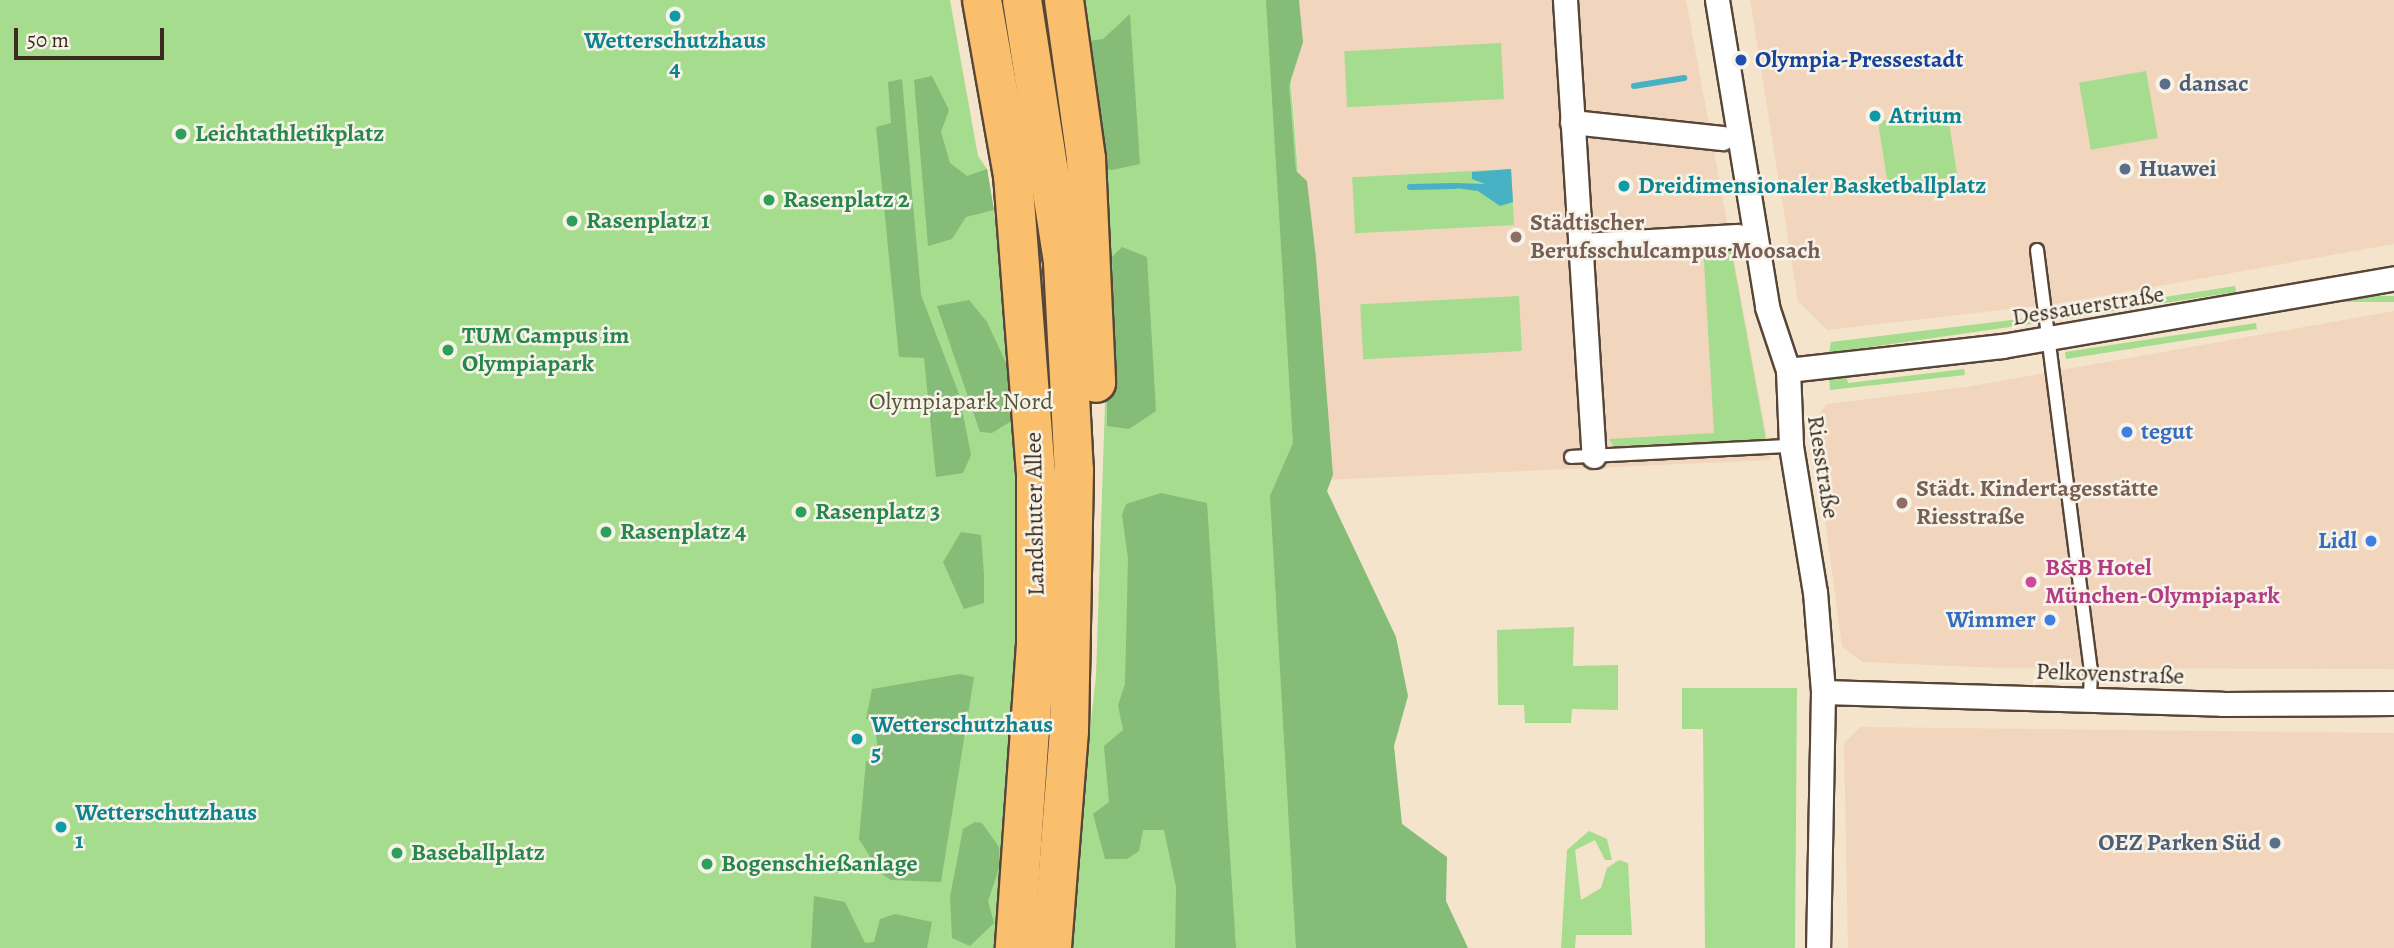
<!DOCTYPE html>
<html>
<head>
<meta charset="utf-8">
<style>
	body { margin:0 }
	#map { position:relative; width:2394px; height:948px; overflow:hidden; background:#f4e4cc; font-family:Alegreya,serif }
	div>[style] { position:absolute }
	.built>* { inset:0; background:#f2d5bd }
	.green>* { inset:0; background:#a6dc8d; transform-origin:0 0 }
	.forest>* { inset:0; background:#84bc78 }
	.water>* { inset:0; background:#46b2c4 }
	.stream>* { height:6px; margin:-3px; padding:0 3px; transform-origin:3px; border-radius:3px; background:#46b2c4 }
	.roads { filter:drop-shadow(2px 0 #574638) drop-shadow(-2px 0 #574638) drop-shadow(0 2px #574638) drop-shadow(0 -2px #574638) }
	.lane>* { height:12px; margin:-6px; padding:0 6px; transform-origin:6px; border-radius:6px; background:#fff }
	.street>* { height:23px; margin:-11.5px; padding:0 11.5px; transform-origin:11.5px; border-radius:11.5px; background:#fff }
	.highway>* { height:38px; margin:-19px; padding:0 19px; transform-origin:19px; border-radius:19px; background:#f9bf6d }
	.dots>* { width:19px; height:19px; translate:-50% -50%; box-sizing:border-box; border:4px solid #f7f3e8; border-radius:50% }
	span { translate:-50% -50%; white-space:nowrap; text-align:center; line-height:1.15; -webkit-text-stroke:5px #f7f3e8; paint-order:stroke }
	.culture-label { font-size:24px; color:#0d838f; font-weight:700 }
	.left { translate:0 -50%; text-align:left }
	.transit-label { font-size:24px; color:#164399; font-weight:700 }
	.service-label { font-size:24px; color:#4e5e75; font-weight:700 }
	.right { translate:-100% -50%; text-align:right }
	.leisure-label { font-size:24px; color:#27864d; font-weight:700 }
	.education-label { font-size:24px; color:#785e54; font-weight:700 }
	.street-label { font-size:24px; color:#3b2a1e }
	.park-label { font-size:24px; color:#56563a }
	.shop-label { font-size:24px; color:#366cbe; font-weight:700 }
	.hotel-label { font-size:24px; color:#b23c85; font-weight:700 }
	.scale { position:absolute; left:14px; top:28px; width:150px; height:32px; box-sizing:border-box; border:4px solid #3b2a1e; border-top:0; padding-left:9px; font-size:21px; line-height:24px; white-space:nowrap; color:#3b2a1e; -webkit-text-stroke:5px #f7f3e8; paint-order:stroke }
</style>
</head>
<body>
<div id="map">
	<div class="built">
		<div style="clip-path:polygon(1285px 0,1686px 0,1771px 460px,1323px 480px)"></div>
		<div style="clip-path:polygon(1750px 0,2394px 0,2394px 244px,2063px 303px,1827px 330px,1798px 301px)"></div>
		<div style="clip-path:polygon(2394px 311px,2394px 669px,1998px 668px,1863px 662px,1842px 647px,1812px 422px,1827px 404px,1966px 387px)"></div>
		<div style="clip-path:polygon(1861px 727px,2394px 733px,2394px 948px,1848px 948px,1844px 743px)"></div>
	</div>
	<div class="green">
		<div style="clip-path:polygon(0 0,950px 0,978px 156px,987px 169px,1013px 330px,1022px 608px,1000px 948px,0 948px)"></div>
		<div style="clip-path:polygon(1082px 0,1284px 0,1323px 480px,1342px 948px,1066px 948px,1096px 676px,1107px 344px,1114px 330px,1098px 101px)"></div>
		<div style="left:1501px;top:43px;width:56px;height:157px;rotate:87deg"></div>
		<div style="left:2146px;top:71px;width:68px;height:68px;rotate:80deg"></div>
		<div style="left:1947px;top:110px;width:67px;height:70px;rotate:81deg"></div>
		<div style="left:1511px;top:169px;width:56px;height:159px;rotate:87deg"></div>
		<div style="clip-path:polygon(1730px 243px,1766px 440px,1614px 447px,1609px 439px,1714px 433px,1703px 244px)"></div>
		<div style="clip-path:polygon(2235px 286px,2237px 298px,2229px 293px,2063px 319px,2062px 313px)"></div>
		<div style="left:1519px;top:296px;width:55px;height:159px;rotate:87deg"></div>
		<div style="left:2394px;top:296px;width:6px;height:98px;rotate:90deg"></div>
		<div style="clip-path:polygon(2037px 317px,2038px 323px,1829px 353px,1831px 342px)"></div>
		<div style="clip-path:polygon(2256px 323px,2257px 329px,2066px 359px,2065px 352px)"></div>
		<div style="clip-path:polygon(1964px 369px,1965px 375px,1830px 390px,1829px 378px,1846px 376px,1848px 383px)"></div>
		<div style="clip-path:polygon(1574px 627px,1573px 666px,1618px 665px,1618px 710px,1572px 709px,1571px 723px,1525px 723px,1524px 705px,1498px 705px,1497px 630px)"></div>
		<div style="clip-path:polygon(1682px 688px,1797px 688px,1795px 948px,1705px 948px,1703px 729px,1682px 729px)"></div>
		<div style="clip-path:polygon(1589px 831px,1607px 839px,1612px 860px,1605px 860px,1595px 840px,1575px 850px,1581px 900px,1601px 888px,1607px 868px,1619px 860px,1628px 863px,1632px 935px,1576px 935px,1575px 948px,1561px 948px,1567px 850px)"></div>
	</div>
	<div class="forest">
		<div style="clip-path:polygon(1266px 0,1299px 0,1303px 42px,1289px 86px,1296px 171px,1307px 181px,1316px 258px,1333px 475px,1327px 491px,1396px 637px,1408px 696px,1394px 746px,1402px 824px,1447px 857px,1446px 901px,1468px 948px,1296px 948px,1270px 496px,1293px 443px)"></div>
		<div style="clip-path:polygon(1130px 14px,1140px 164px,1112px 170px,1104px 168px,1089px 41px,1103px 39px)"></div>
		<div style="clip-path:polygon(932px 76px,949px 110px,941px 132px,950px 163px,967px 176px,987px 169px,994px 210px,966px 217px,952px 239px,928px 246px,914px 80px)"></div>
		<div style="clip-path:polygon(902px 79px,921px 295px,959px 394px,971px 455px,963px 473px,936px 477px,924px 358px,899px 357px,876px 127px,891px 123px,888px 82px)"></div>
		<div style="clip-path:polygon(1122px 247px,1147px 257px,1156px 411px,1129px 429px,1107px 426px,1107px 344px,1114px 330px,1112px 257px)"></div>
		<div style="clip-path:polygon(969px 300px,987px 322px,1020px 393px,1021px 415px,992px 433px,980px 432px,937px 306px)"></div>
		<div style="clip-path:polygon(1161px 493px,1207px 503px,1236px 948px,1175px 948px,1176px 887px,1164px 830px,1143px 830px,1139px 851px,1127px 859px,1105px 859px,1093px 814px,1109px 802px,1104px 746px,1123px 730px,1118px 705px,1125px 684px,1128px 559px,1122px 515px,1126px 504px)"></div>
		<div style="clip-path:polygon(961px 532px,981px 535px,984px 575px,984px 603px,964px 609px,943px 562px)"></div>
		<div style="clip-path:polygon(960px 674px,974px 677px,941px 882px,891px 880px,880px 873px,859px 839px,866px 761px,879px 758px,874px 721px,866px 719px,872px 689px)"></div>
		<div style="clip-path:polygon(975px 822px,982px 823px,999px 847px,1000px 865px,988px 901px,994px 923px,970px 946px,952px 938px,950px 897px,963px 829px)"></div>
		<div style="clip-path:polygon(814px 896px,845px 902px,865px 943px,874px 942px,880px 919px,895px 914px,932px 922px,927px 948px,811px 948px)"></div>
	</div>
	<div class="water">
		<div style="clip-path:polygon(1511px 169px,1513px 202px,1500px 206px,1478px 191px,1455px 188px,1454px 183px,1485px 184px,1472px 179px,1472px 172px)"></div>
	</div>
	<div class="stream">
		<div style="left:1634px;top:86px;width:51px;rotate:-9.1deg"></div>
		<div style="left:1410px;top:187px;width:45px;rotate:-1.3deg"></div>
	</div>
	<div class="roads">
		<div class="lane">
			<div style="left:2037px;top:250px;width:422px;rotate:82.7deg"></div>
			<div style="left:2091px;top:669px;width:32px;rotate:92deg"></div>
			<div style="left:1571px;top:457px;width:220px;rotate:-2.9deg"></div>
		</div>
		<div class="street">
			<div style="left:1565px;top:0;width:457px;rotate:86.4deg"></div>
			<div style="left:1717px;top:0;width:311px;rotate:80.7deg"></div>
			<div style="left:1767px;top:307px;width:66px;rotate:71.6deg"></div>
			<div style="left:1788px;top:370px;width:76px;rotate:87.7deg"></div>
			<div style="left:1791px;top:446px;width:148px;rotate:80.7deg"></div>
			<div style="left:1815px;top:592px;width:100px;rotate:85.4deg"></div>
			<div style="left:1823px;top:692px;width:256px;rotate:91.1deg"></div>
			<div style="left:1572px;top:122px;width:151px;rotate:6.1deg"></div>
			<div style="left:1580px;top:245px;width:158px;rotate:-3.3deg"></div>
			<div style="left:1788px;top:370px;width:215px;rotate:-6.4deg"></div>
			<div style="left:2002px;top:346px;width:398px;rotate:-9.8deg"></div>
			<div style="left:1823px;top:692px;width:399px;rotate:1.7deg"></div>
			<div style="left:2222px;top:704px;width:172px;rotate:-0.3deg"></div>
		</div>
		<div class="highway">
			<div style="left:982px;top:0;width:178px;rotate:80deg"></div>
			<div style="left:1013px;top:175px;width:299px;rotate:85.6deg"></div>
			<div style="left:1036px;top:473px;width:171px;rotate:90deg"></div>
			<div style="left:1036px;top:644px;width:305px;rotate:94deg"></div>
			<div style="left:1022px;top:0;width:266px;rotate:81.1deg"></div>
			<div style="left:1063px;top:263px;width:207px;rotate:87deg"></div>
			<div style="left:1074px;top:470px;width:261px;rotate:91.1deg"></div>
			<div style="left:1069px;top:731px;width:218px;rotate:94.5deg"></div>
			<div style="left:1064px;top:0;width:161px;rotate:82.1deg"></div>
			<div style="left:1086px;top:159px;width:224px;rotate:87.4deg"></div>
		</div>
	</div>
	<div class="dots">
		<div style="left:675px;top:16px;background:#0f9aa8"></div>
		<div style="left:1741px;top:60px;background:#1a4fb4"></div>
		<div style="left:2165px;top:84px;background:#5c6f8a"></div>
		<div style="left:1875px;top:116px;background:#0f9aa8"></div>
		<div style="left:181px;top:134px;background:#2e9e5b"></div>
		<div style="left:2125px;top:169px;background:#5c6f8a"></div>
		<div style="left:1624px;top:186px;background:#0f9aa8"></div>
		<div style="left:769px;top:200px;background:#2e9e5b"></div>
		<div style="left:572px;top:221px;background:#2e9e5b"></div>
		<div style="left:1516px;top:237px;background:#8d6e63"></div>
		<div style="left:448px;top:350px;background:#2e9e5b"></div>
		<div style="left:2127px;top:432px;background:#3f7fe0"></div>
		<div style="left:1902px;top:503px;background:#8d6e63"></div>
		<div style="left:801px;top:512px;background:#2e9e5b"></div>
		<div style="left:606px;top:532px;background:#2e9e5b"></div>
		<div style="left:2371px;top:541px;background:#3f7fe0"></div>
		<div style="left:2031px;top:582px;background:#d1479c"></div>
		<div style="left:2050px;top:620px;background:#3f7fe0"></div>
		<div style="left:857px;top:739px;background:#0f9aa8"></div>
		<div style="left:61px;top:827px;background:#0f9aa8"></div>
		<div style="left:2275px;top:843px;background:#5c6f8a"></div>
		<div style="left:397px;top:853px;background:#2e9e5b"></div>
		<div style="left:707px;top:864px;background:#2e9e5b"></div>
	</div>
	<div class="culture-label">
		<span style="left:675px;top:55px">Wetterschutzhaus<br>4</span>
		<span class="left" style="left:1889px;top:116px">Atrium</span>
		<span class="left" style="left:1638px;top:186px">Dreidimensionaler Basketballplatz</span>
		<span class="left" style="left:871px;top:739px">Wetterschutzhaus<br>5</span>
		<span class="left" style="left:75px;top:827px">Wetterschutzhaus<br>1</span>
	</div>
	<div class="transit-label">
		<span class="left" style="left:1755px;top:60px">Olympia-Pressestadt</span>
	</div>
	<div class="service-label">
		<span class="left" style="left:2179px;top:84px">dansac</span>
		<span class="left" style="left:2139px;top:169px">Huawei</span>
		<span class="right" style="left:2261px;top:843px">OEZ Parken Süd</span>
	</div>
	<div class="leisure-label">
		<span class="left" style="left:195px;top:134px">Leichtathletikplatz</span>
		<span class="left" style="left:783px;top:200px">Rasenplatz 2</span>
		<span class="left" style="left:586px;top:221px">Rasenplatz 1</span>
		<span class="left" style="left:462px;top:350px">TUM Campus im<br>Olympiapark</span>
		<span class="left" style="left:815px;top:512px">Rasenplatz 3</span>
		<span class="left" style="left:620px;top:532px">Rasenplatz 4</span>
		<span class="left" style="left:411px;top:853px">Baseballplatz</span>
		<span class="left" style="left:721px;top:864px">Bogenschießanlage</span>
	</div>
	<div class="education-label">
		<span class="left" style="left:1530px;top:237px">Städtischer<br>Berufsschulcampus Moosach</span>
		<span class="left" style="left:1916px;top:503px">Städt. Kindertagesstätte<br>Riesstraße</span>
	</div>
	<div class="street-label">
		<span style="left:2088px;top:306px;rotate:-9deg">Dessauerstraße</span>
		<span style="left:1823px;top:467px;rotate:81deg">Riesstraße</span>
		<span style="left:1035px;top:514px;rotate:-91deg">Landshuter Allee</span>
		<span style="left:2110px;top:674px;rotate:2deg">Pelkovenstraße</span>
	</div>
	<div class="park-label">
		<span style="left:961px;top:402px">Olympiapark Nord</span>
	</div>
	<div class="shop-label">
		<span class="left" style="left:2141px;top:432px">tegut</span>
		<span class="right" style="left:2357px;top:541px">Lidl</span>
		<span class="right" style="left:2036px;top:620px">Wimmer</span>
	</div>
	<div class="hotel-label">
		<span class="left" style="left:2045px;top:582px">B&amp;B Hotel<br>München-Olympiapark</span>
	</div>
	<div class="scale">50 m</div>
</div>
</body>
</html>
